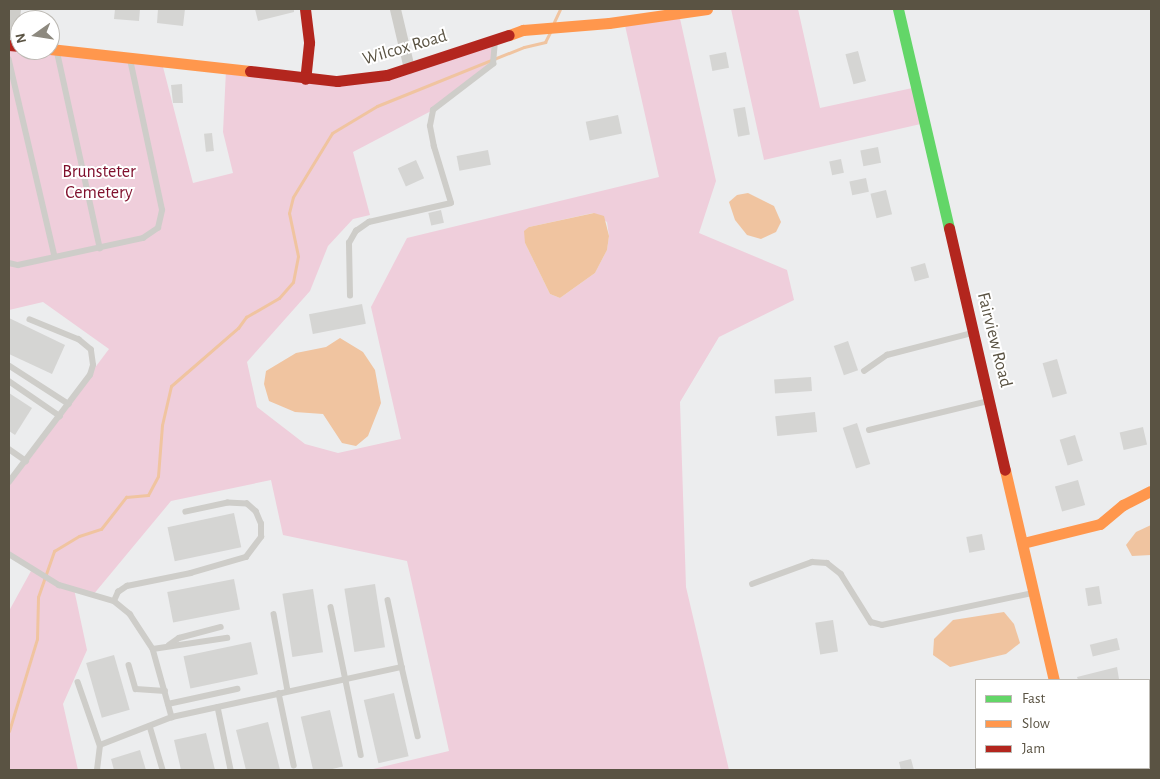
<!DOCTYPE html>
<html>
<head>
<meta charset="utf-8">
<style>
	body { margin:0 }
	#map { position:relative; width:1160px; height:779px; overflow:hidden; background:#ecedee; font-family:"Alegreya Sans",sans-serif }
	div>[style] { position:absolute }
	.green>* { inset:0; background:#efcedb }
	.water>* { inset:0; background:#f0c4a0 }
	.stream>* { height:3px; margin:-1.5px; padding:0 1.5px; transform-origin:1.5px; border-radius:1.5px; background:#f0c4a0 }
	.building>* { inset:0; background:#d5d5d3; transform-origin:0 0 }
	.lane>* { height:5.5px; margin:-2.75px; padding:0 2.75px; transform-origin:2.75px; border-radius:2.75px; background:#cecdc9 }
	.street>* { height:11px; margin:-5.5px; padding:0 5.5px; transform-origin:5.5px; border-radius:5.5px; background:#cecdc9 }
	.fast>* { height:11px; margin:-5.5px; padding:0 5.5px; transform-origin:5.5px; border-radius:5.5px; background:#63d668 }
	.slow>* { height:11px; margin:-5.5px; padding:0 5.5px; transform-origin:5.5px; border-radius:5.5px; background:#ff974d }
	.jam>* { height:11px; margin:-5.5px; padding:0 5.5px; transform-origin:5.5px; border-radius:5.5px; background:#b3261e }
	span { translate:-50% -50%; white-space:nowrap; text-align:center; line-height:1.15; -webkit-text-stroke:4px #fff; paint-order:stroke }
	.street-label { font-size:18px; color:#5a5343 }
	.park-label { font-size:18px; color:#7f0f2c }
	.frame { position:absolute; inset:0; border:10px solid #5a5343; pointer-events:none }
	.legend { position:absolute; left:975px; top:679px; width:175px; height:90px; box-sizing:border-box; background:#fff; border:1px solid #bdbab4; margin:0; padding:6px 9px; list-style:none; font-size:15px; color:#5a5343 }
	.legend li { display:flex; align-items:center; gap:10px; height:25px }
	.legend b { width:25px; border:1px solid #bdbab4 }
	.north { position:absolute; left:10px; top:10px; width:50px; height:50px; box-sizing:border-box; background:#fff; border:1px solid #bdbab4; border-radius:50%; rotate:257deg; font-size:14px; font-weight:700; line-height:20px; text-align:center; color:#5a5343 }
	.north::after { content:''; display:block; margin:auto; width:18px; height:22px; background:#8d897f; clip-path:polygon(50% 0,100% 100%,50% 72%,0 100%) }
</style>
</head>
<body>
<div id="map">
	<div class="green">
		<div style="clip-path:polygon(731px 9px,798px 9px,820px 108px,917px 87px,925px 123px,764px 160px)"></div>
		<div style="clip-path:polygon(evenodd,679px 14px,716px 181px,699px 233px,787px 270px,794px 300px,719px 337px,680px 402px,686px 587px,729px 770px,369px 770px,449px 751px,407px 561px,283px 535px,271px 480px,171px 501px,93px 595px,74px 589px,87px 650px,63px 704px,78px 770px,9px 770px,9px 611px,31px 571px,9px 554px,9px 482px,109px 349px,43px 302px,9px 310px,9px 45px,20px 50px,50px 50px,162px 63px,193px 183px,233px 173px,223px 132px,226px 70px,365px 79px,491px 38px,493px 64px,433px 110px,353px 152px,370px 215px,353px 219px,328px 246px,310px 291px,247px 362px,257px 407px,305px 444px,338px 453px,401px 439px,371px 307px,407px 238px,659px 177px,624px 21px,679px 14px,593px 213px,607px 222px,609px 236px,607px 250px,595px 273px,560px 298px,550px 294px,525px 243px,529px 227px,593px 213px)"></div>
	</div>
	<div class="water">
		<div style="clip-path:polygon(748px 193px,774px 206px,781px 222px,776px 232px,761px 239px,747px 235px,735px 220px,729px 202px,737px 195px)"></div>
		<div style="clip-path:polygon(594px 213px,604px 216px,609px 236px,607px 250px,595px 273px,560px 298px,550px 294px,525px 243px,524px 231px,529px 227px)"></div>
		<div style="clip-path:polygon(340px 338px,363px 352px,375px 370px,381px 403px,368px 436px,356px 446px,342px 443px,323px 414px,295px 412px,269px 401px,264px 384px,266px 371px,296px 353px,326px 347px)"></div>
		<div style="clip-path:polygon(1151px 525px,1151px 555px,1132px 556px,1126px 545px,1136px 532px)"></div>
		<div style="clip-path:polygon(1004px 612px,1014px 624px,1020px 643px,1006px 654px,950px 667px,933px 655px,934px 639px,953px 620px)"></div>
	</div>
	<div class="stream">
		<div style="left:554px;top:22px;width:14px;rotate:-65deg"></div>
		<div style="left:9px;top:731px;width:96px;rotate:-73.1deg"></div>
		<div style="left:37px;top:639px;width:42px;rotate:-88.6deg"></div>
		<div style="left:38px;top:597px;width:49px;rotate:-70.8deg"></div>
		<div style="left:54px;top:551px;width:29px;rotate:-31deg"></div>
		<div style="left:79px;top:536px;width:23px;rotate:-18deg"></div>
		<div style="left:101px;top:529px;width:41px;rotate:-52deg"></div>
		<div style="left:126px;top:497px;width:22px;rotate:-5deg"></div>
		<div style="left:148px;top:495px;width:21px;rotate:-62deg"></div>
		<div style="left:158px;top:476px;width:51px;rotate:-85.5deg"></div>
		<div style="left:162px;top:425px;width:40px;rotate:-77deg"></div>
		<div style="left:171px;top:386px;width:89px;rotate:-40.9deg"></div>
		<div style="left:238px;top:328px;width:14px;rotate:-54deg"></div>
		<div style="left:246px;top:317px;width:38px;rotate:-30deg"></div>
		<div style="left:279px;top:298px;width:21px;rotate:-49deg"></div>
		<div style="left:293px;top:282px;width:26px;rotate:-79deg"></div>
		<div style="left:298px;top:256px;width:44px;rotate:-101.8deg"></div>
		<div style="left:289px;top:213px;width:16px;rotate:-76deg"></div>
		<div style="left:293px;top:197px;width:75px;rotate:-58.6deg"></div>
		<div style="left:332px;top:133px;width:52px;rotate:-31deg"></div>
		<div style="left:377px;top:106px;width:158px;rotate:-21.9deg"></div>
		<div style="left:524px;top:47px;width:22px;rotate:-13deg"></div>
		<div style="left:545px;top:42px;width:11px;rotate:-63deg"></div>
	</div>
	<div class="building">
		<div style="clip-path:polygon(115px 9px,140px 9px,139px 21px,114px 19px)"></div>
		<div style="clip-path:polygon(158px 9px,185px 9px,183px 26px,157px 23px)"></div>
		<div style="clip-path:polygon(255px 9px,294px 9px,294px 12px,258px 21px)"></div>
		<div style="left:858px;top:51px;width:31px;height:13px;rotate:75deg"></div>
		<div style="left:726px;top:52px;width:16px;height:17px;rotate:79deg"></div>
		<div style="clip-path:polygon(182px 84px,183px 103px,173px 103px,171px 85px)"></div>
		<div style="left:745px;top:107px;width:28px;height:12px;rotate:80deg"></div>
		<div style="left:618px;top:115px;width:19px;height:33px;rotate:78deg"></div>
		<div style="left:212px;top:133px;width:18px;height:8px;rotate:84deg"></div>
		<div style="left:878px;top:147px;width:16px;height:18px;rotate:79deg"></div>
		<div style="left:488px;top:150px;width:15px;height:32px;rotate:79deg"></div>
		<div style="left:841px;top:159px;width:14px;height:12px;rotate:78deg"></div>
		<div style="left:416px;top:160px;width:20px;height:20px;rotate:66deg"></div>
		<div style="left:866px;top:178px;width:14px;height:17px;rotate:78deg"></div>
		<div style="left:886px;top:190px;width:25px;height:16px;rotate:76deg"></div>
		<div style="left:441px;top:210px;width:13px;height:13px;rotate:77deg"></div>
		<div style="left:925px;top:263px;width:15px;height:15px;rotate:74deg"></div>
		<div style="left:362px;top:304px;width:20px;height:54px;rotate:79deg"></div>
		<div style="clip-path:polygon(9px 318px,65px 345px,52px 374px,9px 354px)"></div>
		<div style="left:848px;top:341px;width:31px;height:15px;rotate:71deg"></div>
		<div style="left:1057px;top:359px;width:36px;height:15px;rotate:74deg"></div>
		<div style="left:811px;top:377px;width:14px;height:37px;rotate:86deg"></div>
		<div style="clip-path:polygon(9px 393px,32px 408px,15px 435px,9px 431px)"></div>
		<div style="left:815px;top:412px;width:20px;height:40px;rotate:84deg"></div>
		<div style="left:857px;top:423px;width:43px;height:15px;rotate:72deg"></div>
		<div style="left:1143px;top:427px;width:18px;height:24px;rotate:77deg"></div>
		<div style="left:1075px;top:435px;width:27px;height:16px;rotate:73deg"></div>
		<div style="left:1078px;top:480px;width:26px;height:24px;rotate:74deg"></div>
		<div style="left:234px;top:513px;width:35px;height:68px;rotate:78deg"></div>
		<div style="left:982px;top:534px;width:16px;height:16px;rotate:79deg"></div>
		<div style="left:234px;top:579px;width:31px;height:68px;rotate:79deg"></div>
		<div style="left:375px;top:584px;width:64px;height:31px;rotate:81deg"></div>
		<div style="left:1099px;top:586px;width:18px;height:14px;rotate:81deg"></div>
		<div style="left:313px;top:589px;width:64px;height:31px;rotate:81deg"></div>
		<div style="left:833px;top:620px;width:32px;height:18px;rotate:81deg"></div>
		<div style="left:1117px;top:638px;width:12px;height:28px;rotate:76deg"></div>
		<div style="left:251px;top:642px;width:33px;height:69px;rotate:78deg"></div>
		<div style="left:114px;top:655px;width:57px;height:29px;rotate:74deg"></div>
		<div style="clip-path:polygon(1117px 667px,1119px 679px,1078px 680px,1077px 677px)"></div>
		<div style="left:394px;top:693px;width:65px;height:31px;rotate:77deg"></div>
		<div style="left:330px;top:710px;width:58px;height:30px;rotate:77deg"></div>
		<div style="clip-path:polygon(268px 722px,280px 770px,246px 770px,236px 730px)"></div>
		<div style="clip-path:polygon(206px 733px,215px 770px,181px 770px,174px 740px)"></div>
		<div style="clip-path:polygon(140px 750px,146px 770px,114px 770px,111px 759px)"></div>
		<div style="clip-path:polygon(911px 759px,914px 770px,901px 770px,899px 762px)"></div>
	</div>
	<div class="lane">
		<div style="left:57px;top:50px;width:203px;rotate:77.7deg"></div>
		<div style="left:9px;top:59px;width:203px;rotate:76.9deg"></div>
		<div style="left:9px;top:263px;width:9px;rotate:13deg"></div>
		<div style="left:18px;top:265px;width:128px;rotate:-12.2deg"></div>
		<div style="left:143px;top:238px;width:18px;rotate:-34deg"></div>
		<div style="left:158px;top:228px;width:18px;rotate:-77deg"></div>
		<div style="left:162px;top:210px;width:153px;rotate:-102deg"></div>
		<div style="left:350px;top:296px;width:53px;rotate:-91.1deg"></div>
		<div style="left:349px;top:243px;width:14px;rotate:-60deg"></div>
		<div style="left:356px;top:231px;width:16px;rotate:-35deg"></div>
		<div style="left:369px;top:222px;width:84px;rotate:-13deg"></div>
		<div style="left:451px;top:203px;width:59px;rotate:-106.9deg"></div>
		<div style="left:434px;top:147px;width:21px;rotate:-101deg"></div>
		<div style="left:430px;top:126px;width:16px;rotate:-79deg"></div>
		<div style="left:433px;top:110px;width:76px;rotate:-37.5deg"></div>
		<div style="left:493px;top:64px;width:23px;rotate:-85deg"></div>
		<div style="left:10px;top:366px;width:70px;rotate:32.8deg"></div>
		<div style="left:864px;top:371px;width:28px;rotate:-35deg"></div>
		<div style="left:887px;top:355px;width:88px;rotate:-14.5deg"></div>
		<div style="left:9px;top:381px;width:62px;rotate:34.5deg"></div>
		<div style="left:869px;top:430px;width:123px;rotate:-13.6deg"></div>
		<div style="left:9px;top:449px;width:21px;rotate:35deg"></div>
		<div style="left:9px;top:482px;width:134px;rotate:-52.9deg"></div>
		<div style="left:90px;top:375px;width:10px;rotate:-73deg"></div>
		<div style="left:93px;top:365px;width:15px;rotate:-98deg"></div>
		<div style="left:91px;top:350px;width:16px;rotate:-140deg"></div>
		<div style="left:79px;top:340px;width:53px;rotate:-157.8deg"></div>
		<div style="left:9px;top:554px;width:59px;rotate:31.8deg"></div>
		<div style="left:59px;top:585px;width:57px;rotate:16.2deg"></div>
		<div style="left:114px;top:601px;width:21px;rotate:39deg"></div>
		<div style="left:130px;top:614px;width:42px;rotate:56.7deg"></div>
		<div style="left:153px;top:649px;width:71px;rotate:74.4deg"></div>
		<div style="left:172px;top:717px;width:235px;rotate:-12.3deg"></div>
		<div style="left:402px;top:667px;width:71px;rotate:76.9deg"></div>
		<div style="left:752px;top:584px;width:64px;rotate:-20.1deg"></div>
		<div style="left:812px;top:562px;width:15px;rotate:4deg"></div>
		<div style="left:827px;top:563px;width:18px;rotate:38deg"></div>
		<div style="left:841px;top:574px;width:57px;rotate:58deg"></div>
		<div style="left:871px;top:622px;width:11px;rotate:15deg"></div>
		<div style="left:882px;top:625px;width:153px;rotate:-12deg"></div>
		<div style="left:388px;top:600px;width:68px;rotate:78.2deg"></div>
		<div style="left:114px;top:601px;width:10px;rotate:-66deg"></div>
		<div style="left:118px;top:592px;width:11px;rotate:-34deg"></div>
		<div style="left:127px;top:586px;width:65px;rotate:-11.5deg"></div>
		<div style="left:191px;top:573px;width:57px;rotate:-16.2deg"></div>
		<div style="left:246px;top:557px;width:25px;rotate:-53deg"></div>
		<div style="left:261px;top:537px;width:13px;rotate:-90deg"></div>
		<div style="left:261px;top:524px;width:13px;rotate:-113deg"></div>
		<div style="left:256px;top:512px;width:12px;rotate:-138deg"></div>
		<div style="left:247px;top:504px;width:19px;rotate:-177deg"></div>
		<div style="left:228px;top:503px;width:43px;rotate:167.9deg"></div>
		<div style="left:331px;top:607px;width:151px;rotate:78.5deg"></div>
		<div style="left:274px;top:614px;width:78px;rotate:79.7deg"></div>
		<div style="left:169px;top:645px;width:12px;rotate:-35deg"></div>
		<div style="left:179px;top:638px;width:43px;rotate:-14.7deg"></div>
		<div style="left:153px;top:649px;width:75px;rotate:-8.5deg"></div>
		<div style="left:129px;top:665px;width:25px;rotate:74deg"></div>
		<div style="left:136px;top:689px;width:29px;rotate:4deg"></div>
		<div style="left:78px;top:682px;width:67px;rotate:70.8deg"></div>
		<div style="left:100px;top:745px;width:77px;rotate:-21.3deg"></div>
		<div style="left:279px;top:693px;width:74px;rotate:78.2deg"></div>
		<div style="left:168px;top:704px;width:71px;rotate:-12.3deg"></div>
		<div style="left:218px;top:707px;width:64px;rotate:78.3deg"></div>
		<div style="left:150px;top:726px;width:46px;rotate:73.5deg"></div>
		<div style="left:97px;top:770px;width:25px;rotate:-83deg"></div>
	</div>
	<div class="street">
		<div style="left:395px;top:9px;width:61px;rotate:76.7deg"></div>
		<div style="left:10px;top:45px;width:36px;rotate:-82deg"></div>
	</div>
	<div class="fast">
		<div style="left:898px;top:9px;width:225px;rotate:76.9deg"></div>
		<div style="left:1074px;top:768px;width:2px;rotate:63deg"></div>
	</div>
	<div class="slow">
		<div style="left:509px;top:35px;width:15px;rotate:-20deg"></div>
		<div style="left:523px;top:30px;width:86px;rotate:-4.7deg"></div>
		<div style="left:609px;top:23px;width:99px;rotate:-8.1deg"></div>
		<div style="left:50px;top:49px;width:201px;rotate:6.3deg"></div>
		<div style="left:1005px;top:470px;width:216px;rotate:76.9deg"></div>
		<div style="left:1023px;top:543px;width:79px;rotate:-13.9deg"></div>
		<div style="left:1100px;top:524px;width:30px;rotate:-40deg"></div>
		<div style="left:1123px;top:505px;width:31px;rotate:-27deg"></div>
	</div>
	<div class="jam">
		<div style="left:305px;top:9px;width:34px;rotate:83deg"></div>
		<div style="left:309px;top:43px;width:36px;rotate:96deg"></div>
		<div style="left:9px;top:45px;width:11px;rotate:5deg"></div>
		<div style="left:250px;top:71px;width:88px;rotate:6.6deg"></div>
		<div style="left:337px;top:81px;width:50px;rotate:-6.8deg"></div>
		<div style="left:387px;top:75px;width:128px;rotate:-18.2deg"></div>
		<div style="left:949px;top:228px;width:248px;rotate:77deg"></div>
	</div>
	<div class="street-label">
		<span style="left:405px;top:48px;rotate:-16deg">Wilcox Road</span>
		<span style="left:994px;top:340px;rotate:76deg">Fairview Road</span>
	</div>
	<div class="park-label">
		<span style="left:99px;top:183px">Brunsteter<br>Cemetery</span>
	</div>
	<div class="frame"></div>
	<ul class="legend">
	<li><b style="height:6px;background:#63d668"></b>Fast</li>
	<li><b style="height:6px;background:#ff974d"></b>Slow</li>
	<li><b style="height:6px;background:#b3261e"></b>Jam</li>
	</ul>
	<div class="north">N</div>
</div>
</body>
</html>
